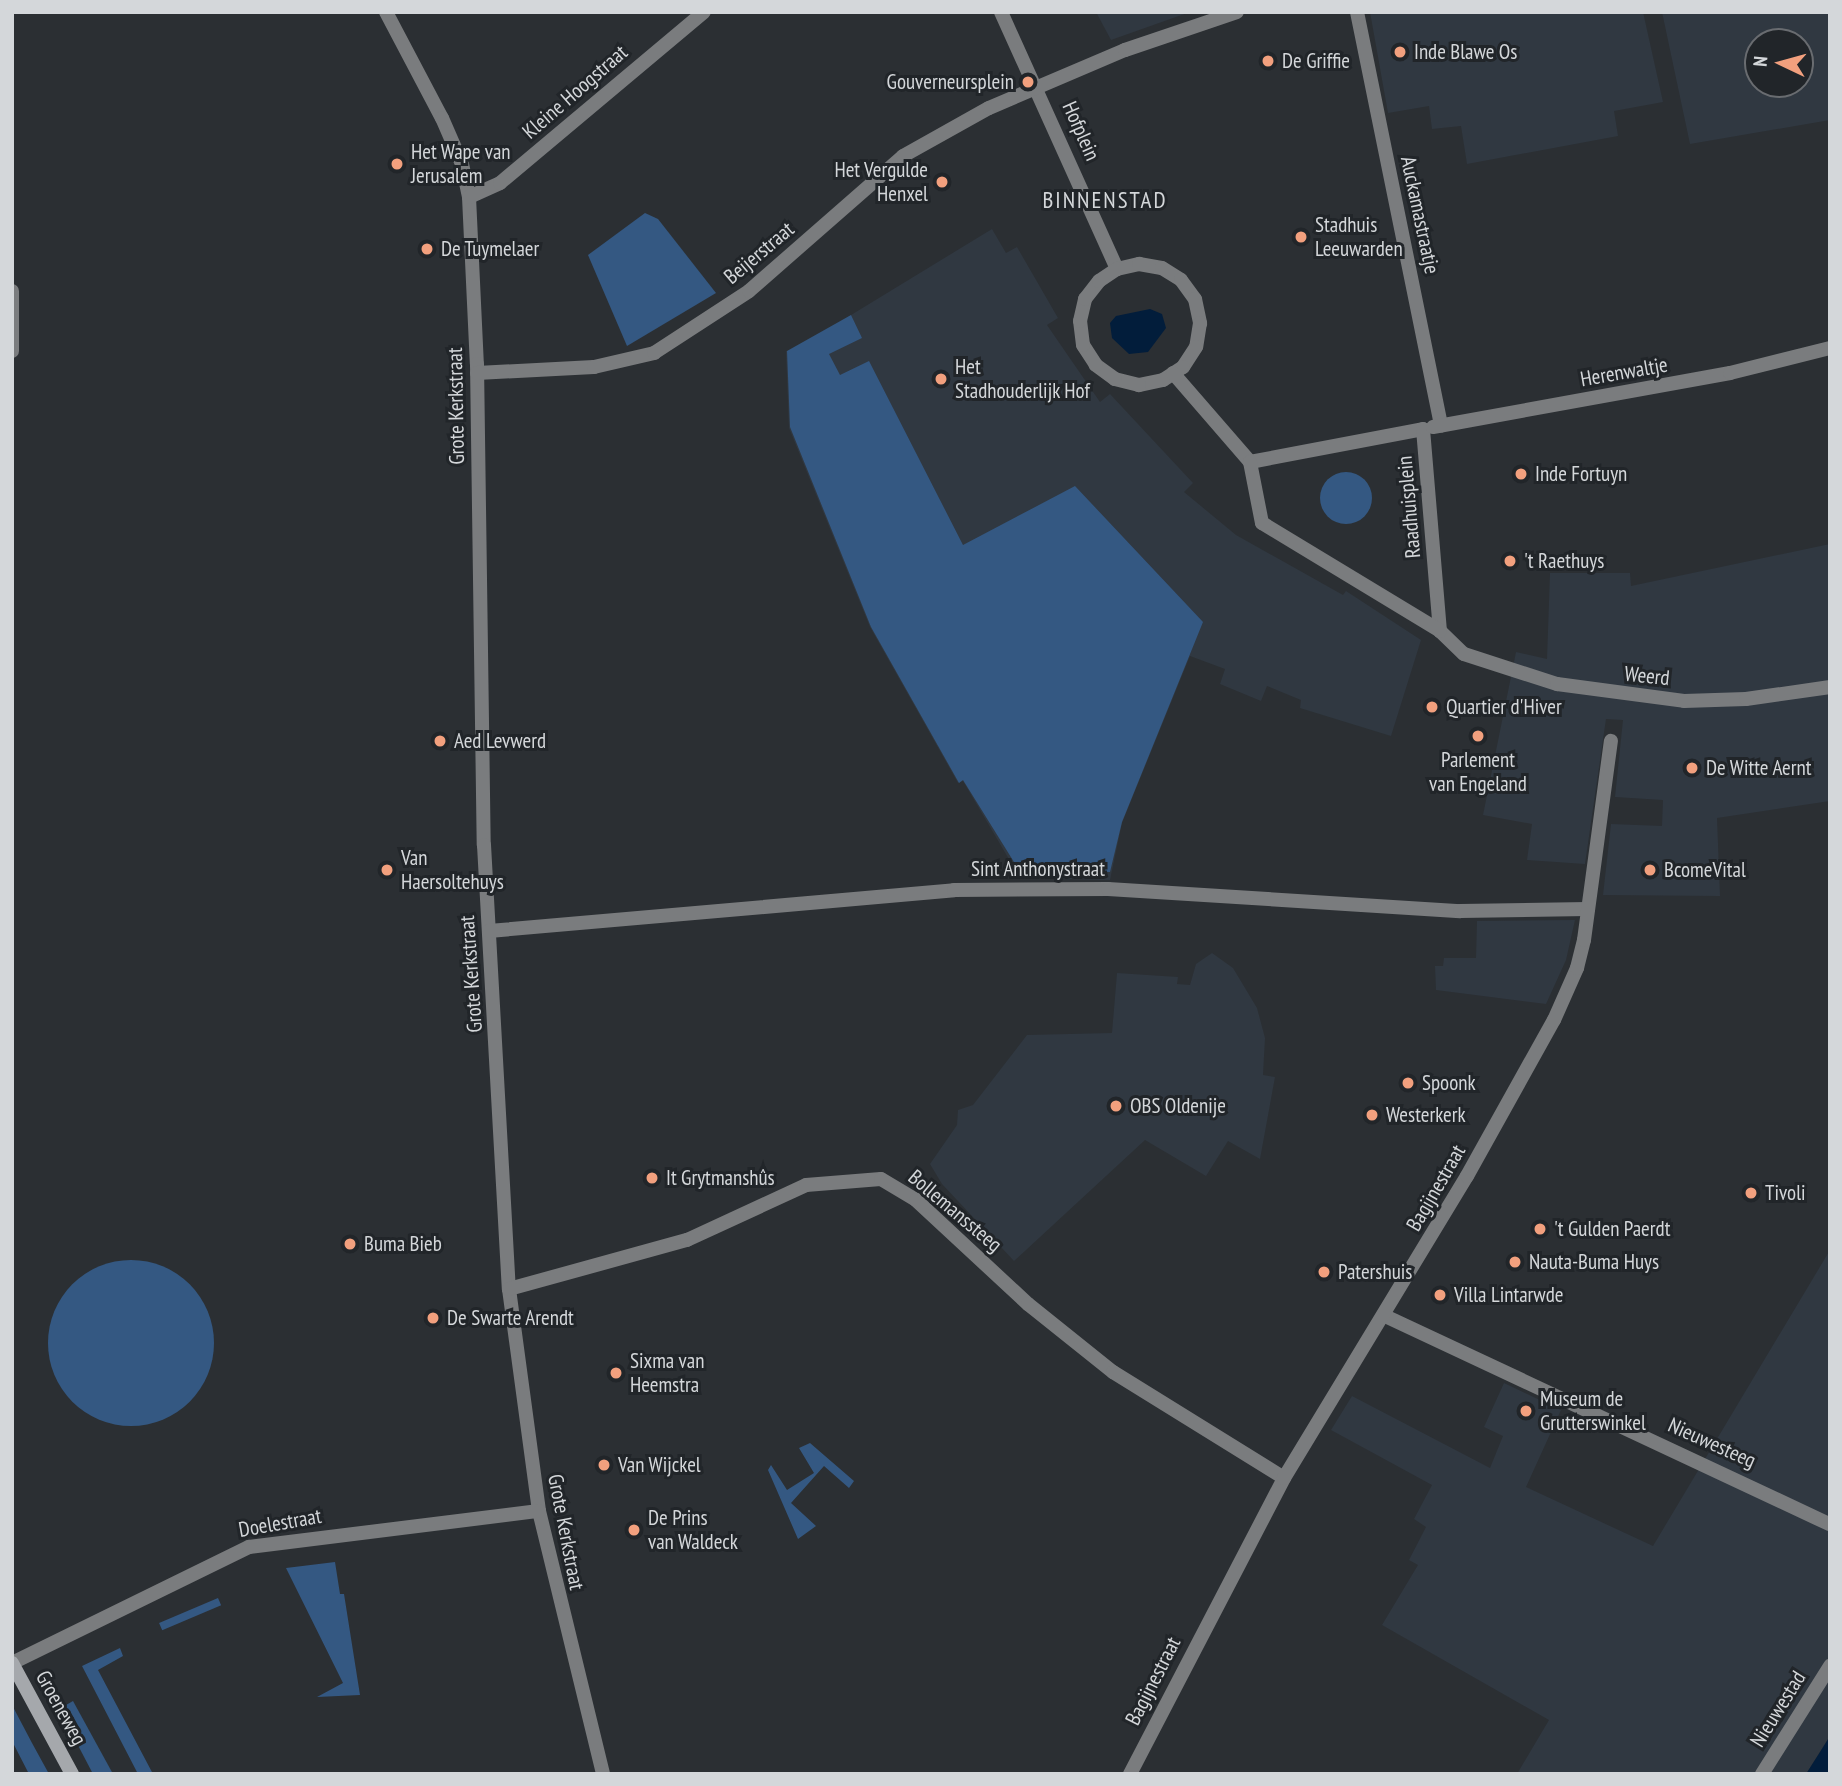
<!DOCTYPE html>
<html>
<head>
<meta charset="utf-8">
<style>
	body { margin:0 }
	#map { position:relative; width:1842px; height:1786px; overflow:hidden; background:#2b2f33; font-family:"PT Sans Narrow",sans-serif }
	div>[style] { position:absolute }
	.built>* { inset:0; background:#303841 }
	.green>* { inset:0; background:#345882; transform-origin:0 0 }
	.round { border-radius:50% }
	.water>* { inset:0; background:#021d3b }
	.street>* { height:14px; margin:-7px; padding:0 7px; transform-origin:7px; border-radius:7px; background:#7a7c7e }
	.secondary>* { height:14px; margin:-7px; padding:0 7px; transform-origin:7px; border-radius:7px; background:#a5a8ac }
	.dots>* { width:19px; height:19px; translate:-50% -50%; box-sizing:border-box; border:4px solid #212529; border-radius:50% }
	span { translate:-50% -50%; white-space:nowrap; text-align:center; line-height:1.15; -webkit-text-stroke:6px #212529; paint-order:stroke }
	.poi-label { font-size:21px; color:#d4d7da }
	.left { translate:0 -50%; text-align:left }
	.right { translate:-100% -50%; text-align:right }
	.street-label { font-size:21px; color:#d4d7da }
	.neighbourhood-label { font-size:23px; color:#d4d7da; letter-spacing:2px }
	.frame { position:absolute; inset:0; border:14px solid #d4d7da; pointer-events:none }
	.north { position:absolute; left:1744px; top:28px; width:70px; height:70px; box-sizing:border-box; background:#212529; border:2px solid #696c70; border-radius:50%; rotate:275deg; font-size:19px; font-weight:700; line-height:28px; text-align:center; color:#d4d7da }
	.north::after { content:''; display:block; margin:auto; width:24px; height:32px; background:#f2a07e; clip-path:polygon(50% 0,100% 100%,50% 72%,0 100%) }
</style>
</head>
<body>
<div id="map">
	<div class="built">
		<div style="clip-path:polygon(1096px 12px,1190px 12px,1111px 40px)"></div>
		<div style="clip-path:polygon(1370px 12px,1643px 12px,1663px 102px,1614px 111px,1618px 136px,1467px 164px,1461px 126px,1432px 129px,1429px 106px,1388px 113px)"></div>
		<div style="clip-path:polygon(evenodd,1662px 12px,1830px 12px,1830px 120px,1690px 144px,1662px 12px,1758px 42px,1800px 42px,1800px 84px,1758px 84px,1758px 42px)"></div>
		<div style="clip-path:polygon(992px 229px,1006px 253px,1017px 247px,1058px 318px,1047px 325px,1100px 402px,1110px 394px,1193px 483px,1184px 492px,1236px 535px,1343px 595px,1346px 591px,1421px 640px,1391px 736px,1300px 708px,1301px 700px,1267px 686px,1261px 701px,1220px 684px,1225px 669px,1190px 656px,1122px 823px,1110px 880px,1020px 878px,963px 781px,958px 783px,870px 627px,789px 428px,786px 351px,792px 351px)"></div>
		<div style="clip-path:polygon(1830px 544px,1830px 801px,1717px 818px,1720px 896px,1603px 895px,1611px 824px,1662px 826px,1663px 800px,1615px 797px,1623px 720px,1606px 719px,1585px 864px,1527px 860px,1532px 824px,1483px 815px,1516px 652px,1547px 659px,1550px 573px,1630px 573px,1631px 586px)"></div>
		<div style="clip-path:polygon(1575px 920px,1566px 960px,1546px 1004px,1436px 990px,1435px 966px,1443px 966px,1444px 958px,1476px 958px,1477px 921px)"></div>
		<div style="clip-path:polygon(1212px 953px,1233px 968px,1257px 1008px,1265px 1038px,1263px 1075px,1275px 1077px,1260px 1159px,1228px 1141px,1206px 1176px,1145px 1140px,1014px 1261px,942px 1184px,930px 1164px,957px 1125px,958px 1110px,973px 1105px,1027px 1035px,1112px 1033px,1117px 973px,1178px 977px,1177px 984px,1190px 985px,1196px 964px)"></div>
		<div style="clip-path:polygon(1830px 1250px,1830px 1736px,1806px 1774px,1517px 1774px,1549px 1720px,1382px 1625px,1418px 1565px,1409px 1560px,1426px 1527px,1414px 1519px,1432px 1485px,1331px 1430px,1352px 1396px,1490px 1468px,1503px 1436px,1484px 1427px,1504px 1383px,1561px 1410px,1526px 1487px,1653px 1546px)"></div>
	</div>
	<div class="green">
		<div style="clip-path:polygon(645px 213px,658px 219px,716px 293px,627px 346px,588px 255px)"></div>
		<div style="clip-path:polygon(851px 315px,862px 338px,829px 354px,840px 375px,869px 361px,963px 545px,1075px 486px,1203px 622px,1122px 822px,1110px 872px,1019px 870px,963px 780px,959px 783px,871px 627px,790px 427px,787px 351px)"></div>
		<div class="round" style="left:1320px;top:472px;width:52px;height:52px"></div>
		<div class="round" style="left:48px;top:1260px;width:166px;height:166px"></div>
		<div style="clip-path:polygon(810px 1443px,854px 1481px,849px 1488px,824px 1466px,791px 1503px,816px 1526px,798px 1539px,768px 1470px,771px 1465px,787px 1490px,814px 1473px,799px 1448px)"></div>
		<div style="clip-path:polygon(335px 1562px,340px 1594px,344px 1594px,360px 1695px,317px 1697px,343px 1683px,286px 1568px)"></div>
		<div style="left:218px;top:1598px;width:8px;height:64px;rotate:67deg"></div>
		<div style="clip-path:polygon(120px 1648px,123px 1656px,98px 1670px,153px 1774px,138px 1774px,82px 1666px)"></div>
		<div style="clip-path:polygon(73px 1701px,113px 1774px,93px 1774px,59px 1709px)"></div>
		<div style="clip-path:polygon(12px 1705px,32px 1743px,49px 1774px,29px 1774px,12px 1741px)"></div>
	</div>
	<div class="water">
		<div style="clip-path:polygon(1150px 309px,1162px 314px,1166px 328px,1148px 352px,1129px 354px,1112px 338px,1110px 323px,1116px 316px)"></div>
		<div style="clip-path:polygon(1830px 1736px,1830px 1774px,1806px 1774px,1820px 1752px)"></div>
	</div>
	<div class="street">
		<div style="left:386px;top:12px;width:120px;rotate:62.2deg"></div>
		<div style="left:442px;top:118px;width:50px;rotate:66.5deg"></div>
		<div style="left:462px;top:164px;width:34px;rotate:78deg"></div>
		<div style="left:469px;top:197px;width:167px;rotate:87.3deg"></div>
		<div style="left:477px;top:364px;width:481px;rotate:89.2deg"></div>
		<div style="left:484px;top:845px;width:445px;rotate:86.8deg"></div>
		<div style="left:509px;top:1289px;width:224px;rotate:82.3deg"></div>
		<div style="left:539px;top:1511px;width:271px;rotate:76.3deg"></div>
		<div style="left:1001px;top:12px;width:282px;rotate:65.7deg"></div>
		<div style="left:1117px;top:269px;width:23px;rotate:-13deg"></div>
		<div style="left:1139px;top:264px;width:23px;rotate:10deg"></div>
		<div style="left:1162px;top:268px;width:22px;rotate:32deg"></div>
		<div style="left:1181px;top:280px;width:24px;rotate:54deg"></div>
		<div style="left:1195px;top:299px;width:25px;rotate:78deg"></div>
		<div style="left:1200px;top:323px;width:24px;rotate:99deg"></div>
		<div style="left:1196px;top:347px;width:24px;rotate:123deg"></div>
		<div style="left:1183px;top:367px;width:24px;rotate:147deg"></div>
		<div style="left:1163px;top:380px;width:25px;rotate:168deg"></div>
		<div style="left:1139px;top:385px;width:25px;rotate:-166deg"></div>
		<div style="left:1115px;top:379px;width:24px;rotate:-144deg"></div>
		<div style="left:1096px;top:365px;width:24px;rotate:-123deg"></div>
		<div style="left:1083px;top:345px;width:24px;rotate:-97deg"></div>
		<div style="left:1080px;top:321px;width:23px;rotate:-77deg"></div>
		<div style="left:1085px;top:299px;width:23px;rotate:-52deg"></div>
		<div style="left:1099px;top:281px;width:22px;rotate:-34deg"></div>
		<div style="left:1357px;top:12px;width:422px;rotate:78.5deg"></div>
		<div style="left:469px;top:197px;width:34px;rotate:-24deg"></div>
		<div style="left:500px;top:183px;width:266px;rotate:-40deg"></div>
		<div style="left:12px;top:291px;width:60px;rotate:90deg"></div>
		<div style="left:477px;top:373px;width:117px;rotate:-2.9deg"></div>
		<div style="left:594px;top:367px;width:62px;rotate:-13.1deg"></div>
		<div style="left:654px;top:353px;width:113px;rotate:-33.1deg"></div>
		<div style="left:749px;top:291px;width:205px;rotate:-41.2deg"></div>
		<div style="left:903px;top:156px;width:98px;rotate:-29.2deg"></div>
		<div style="left:989px;top:108px;width:148px;rotate:-23.1deg"></div>
		<div style="left:1125px;top:50px;width:118px;rotate:-18.7deg"></div>
		<div style="left:1173px;top:373px;width:118px;rotate:49.1deg"></div>
		<div style="left:1250px;top:462px;width:176px;rotate:-10.8deg"></div>
		<div style="left:1423px;top:429px;width:203px;rotate:85.2deg"></div>
		<div style="left:1440px;top:631px;width:33px;rotate:44deg"></div>
		<div style="left:1464px;top:654px;width:98px;rotate:17.9deg"></div>
		<div style="left:1557px;top:684px;width:128px;rotate:7.6deg"></div>
		<div style="left:1684px;top:701px;width:62px;rotate:-1.8deg"></div>
		<div style="left:1746px;top:699px;width:85px;rotate:-8.1deg"></div>
		<div style="left:1433px;top:427px;width:302px;rotate:-10.3deg"></div>
		<div style="left:1730px;top:373px;width:103px;rotate:-14deg"></div>
		<div style="left:1250px;top:462px;width:62px;rotate:78.9deg"></div>
		<div style="left:1262px;top:523px;width:208px;rotate:31.2deg"></div>
		<div style="left:489px;top:931px;width:467px;rotate:-5deg"></div>
		<div style="left:954px;top:890px;width:154px;rotate:-0.4deg"></div>
		<div style="left:1108px;top:889px;width:353px;rotate:3.6deg"></div>
		<div style="left:1460px;top:911px;width:128px;rotate:-0.9deg"></div>
		<div style="left:509px;top:1289px;width:185px;rotate:-15.4deg"></div>
		<div style="left:687px;top:1240px;width:131px;rotate:-24.8deg"></div>
		<div style="left:806px;top:1185px;width:75px;rotate:-4.6deg"></div>
		<div style="left:881px;top:1179px;width:41px;rotate:31deg"></div>
		<div style="left:916px;top:1200px;width:153px;rotate:42.9deg"></div>
		<div style="left:1028px;top:1304px;width:109px;rotate:38.7deg"></div>
		<div style="left:1113px;top:1372px;width:201px;rotate:31.8deg"></div>
		<div style="left:1385px;top:1316px;width:491px;rotate:25.1deg"></div>
		<div style="left:12px;top:1663px;width:264px;rotate:-26.1deg"></div>
		<div style="left:249px;top:1547px;width:292px;rotate:-7.1deg"></div>
		<div style="left:1130px;top:1774px;width:334px;rotate:-62.5deg"></div>
		<div style="left:1284px;top:1478px;width:353px;rotate:-58.8deg"></div>
		<div style="left:1467px;top:1176px;width:179px;rotate:-60.9deg"></div>
		<div style="left:1554px;top:1020px;width:57px;rotate:-66.1deg"></div>
		<div style="left:1577px;top:968px;width:29px;rotate:-76deg"></div>
		<div style="left:1584px;top:940px;width:201px;rotate:-82.3deg"></div>
		<div style="left:1762px;top:1774px;width:128px;rotate:-57.8deg"></div>
	</div>
	<div class="secondary">
		<div style="left:12px;top:1663px;width:126px;rotate:61.6deg"></div>
	</div>
	<div class="dots">
		<div style="left:1400px;top:52px;background:#f2a07e"></div>
		<div style="left:1268px;top:61px;background:#f2a07e"></div>
		<div style="left:1028px;top:82px;background:#f2a07e"></div>
		<div style="left:397px;top:164px;background:#f2a07e"></div>
		<div style="left:942px;top:182px;background:#f2a07e"></div>
		<div style="left:1301px;top:237px;background:#f2a07e"></div>
		<div style="left:427px;top:249px;background:#f2a07e"></div>
		<div style="left:941px;top:379px;background:#f2a07e"></div>
		<div style="left:1521px;top:474px;background:#f2a07e"></div>
		<div style="left:1510px;top:561px;background:#f2a07e"></div>
		<div style="left:1432px;top:707px;background:#f2a07e"></div>
		<div style="left:1478px;top:736px;background:#f2a07e"></div>
		<div style="left:440px;top:741px;background:#f2a07e"></div>
		<div style="left:1692px;top:768px;background:#f2a07e"></div>
		<div style="left:387px;top:870px;background:#f2a07e"></div>
		<div style="left:1650px;top:870px;background:#f2a07e"></div>
		<div style="left:1408px;top:1083px;background:#f2a07e"></div>
		<div style="left:1116px;top:1106px;background:#f2a07e"></div>
		<div style="left:1372px;top:1115px;background:#f2a07e"></div>
		<div style="left:652px;top:1178px;background:#f2a07e"></div>
		<div style="left:1751px;top:1193px;background:#f2a07e"></div>
		<div style="left:1540px;top:1229px;background:#f2a07e"></div>
		<div style="left:350px;top:1244px;background:#f2a07e"></div>
		<div style="left:1515px;top:1262px;background:#f2a07e"></div>
		<div style="left:1324px;top:1272px;background:#f2a07e"></div>
		<div style="left:1440px;top:1295px;background:#f2a07e"></div>
		<div style="left:433px;top:1318px;background:#f2a07e"></div>
		<div style="left:616px;top:1373px;background:#f2a07e"></div>
		<div style="left:1526px;top:1411px;background:#f2a07e"></div>
		<div style="left:604px;top:1465px;background:#f2a07e"></div>
		<div style="left:634px;top:1530px;background:#f2a07e"></div>
	</div>
	<div class="poi-label">
		<span class="left" style="left:1414px;top:52px">Inde Blawe Os</span>
		<span class="left" style="left:1282px;top:61px">De Griffie</span>
		<span class="right" style="left:1014px;top:82px">Gouverneursplein</span>
		<span class="left" style="left:411px;top:164px">Het Wape van<br>Jerusalem</span>
		<span class="right" style="left:928px;top:182px">Het Vergulde<br>Henxel</span>
		<span class="left" style="left:1315px;top:237px">Stadhuis<br>Leeuwarden</span>
		<span class="left" style="left:441px;top:249px">De Tuymelaer</span>
		<span class="left" style="left:955px;top:379px">Het<br>Stadhouderlijk Hof</span>
		<span class="left" style="left:1535px;top:474px">Inde Fortuyn</span>
		<span class="left" style="left:1524px;top:561px">'t Raethuys</span>
		<span class="left" style="left:1446px;top:707px">Quartier d'Hiver</span>
		<span class="left" style="left:454px;top:741px">Aed Levwerd</span>
		<span style="left:1478px;top:772px">Parlement<br>van Engeland</span>
		<span class="left" style="left:1706px;top:768px">De Witte Aernt</span>
		<span class="left" style="left:401px;top:870px">Van<br>Haersoltehuys</span>
		<span class="left" style="left:1664px;top:870px">BcomeVital</span>
		<span class="left" style="left:1422px;top:1083px">Spoonk</span>
		<span class="left" style="left:1130px;top:1106px">OBS Oldenije</span>
		<span class="left" style="left:1386px;top:1115px">Westerkerk</span>
		<span class="left" style="left:666px;top:1178px">It Grytmanshûs</span>
		<span class="left" style="left:1765px;top:1193px">Tivoli</span>
		<span class="left" style="left:1554px;top:1229px">'t Gulden Paerdt</span>
		<span class="left" style="left:364px;top:1244px">Buma Bieb</span>
		<span class="left" style="left:1529px;top:1262px">Nauta-Buma Huys</span>
		<span class="left" style="left:1338px;top:1272px">Patershuis</span>
		<span class="left" style="left:1454px;top:1295px">Villa Lintarwde</span>
		<span class="left" style="left:447px;top:1318px">De Swarte Arendt</span>
		<span class="left" style="left:630px;top:1373px">Sixma van<br>Heemstra</span>
		<span class="left" style="left:1540px;top:1411px">Museum de<br>Grutterswinkel</span>
		<span class="left" style="left:618px;top:1465px">Van Wijckel</span>
		<span class="left" style="left:648px;top:1530px">De Prins<br>van Waldeck</span>
	</div>
	<div class="street-label">
		<span style="left:575px;top:92px;rotate:-41deg">Kleine Hoogstraat</span>
		<span style="left:1081px;top:131px;rotate:66deg">Hofplein</span>
		<span style="left:1420px;top:215px;rotate:78deg">Auckamastraatje</span>
		<span style="left:759px;top:253px;rotate:-40deg">Beijerstraat</span>
		<span style="left:1624px;top:372px;rotate:-10deg">Herenwaltje</span>
		<span style="left:456px;top:406px;rotate:-91deg">Grote Kerkstraat</span>
		<span style="left:1409px;top:507px;rotate:-95deg">Raadhuisplein</span>
		<span style="left:1647px;top:676px;rotate:6deg">Weerd</span>
		<span style="left:1038px;top:869px">Sint Anthonystraat</span>
		<span style="left:471px;top:974px;rotate:-94deg">Grote Kerkstraat</span>
		<span style="left:1436px;top:1188px;rotate:-60deg">Bagijnestraat</span>
		<span style="left:955px;top:1211px;rotate:40deg">Bollemanssteeg</span>
		<span style="left:1712px;top:1443px;rotate:24deg">Nieuwesteeg</span>
		<span style="left:280px;top:1523px;rotate:-10deg">Doelestraat</span>
		<span style="left:566px;top:1532px;rotate:79deg">Grote Kerkstraat</span>
		<span style="left:1153px;top:1681px;rotate:-63deg">Bagijnestraat</span>
		<span style="left:61px;top:1708px;rotate:61deg">Groeneweg</span>
		<span style="left:1778px;top:1709px;rotate:-58deg">Nieuwestad</span>
	</div>
	<div class="neighbourhood-label">
		<span style="left:1105px;top:200px">BINNENSTAD</span>
	</div>
	<div class="frame"></div>
	<div class="north">N</div>
</div>
</body>
</html>
